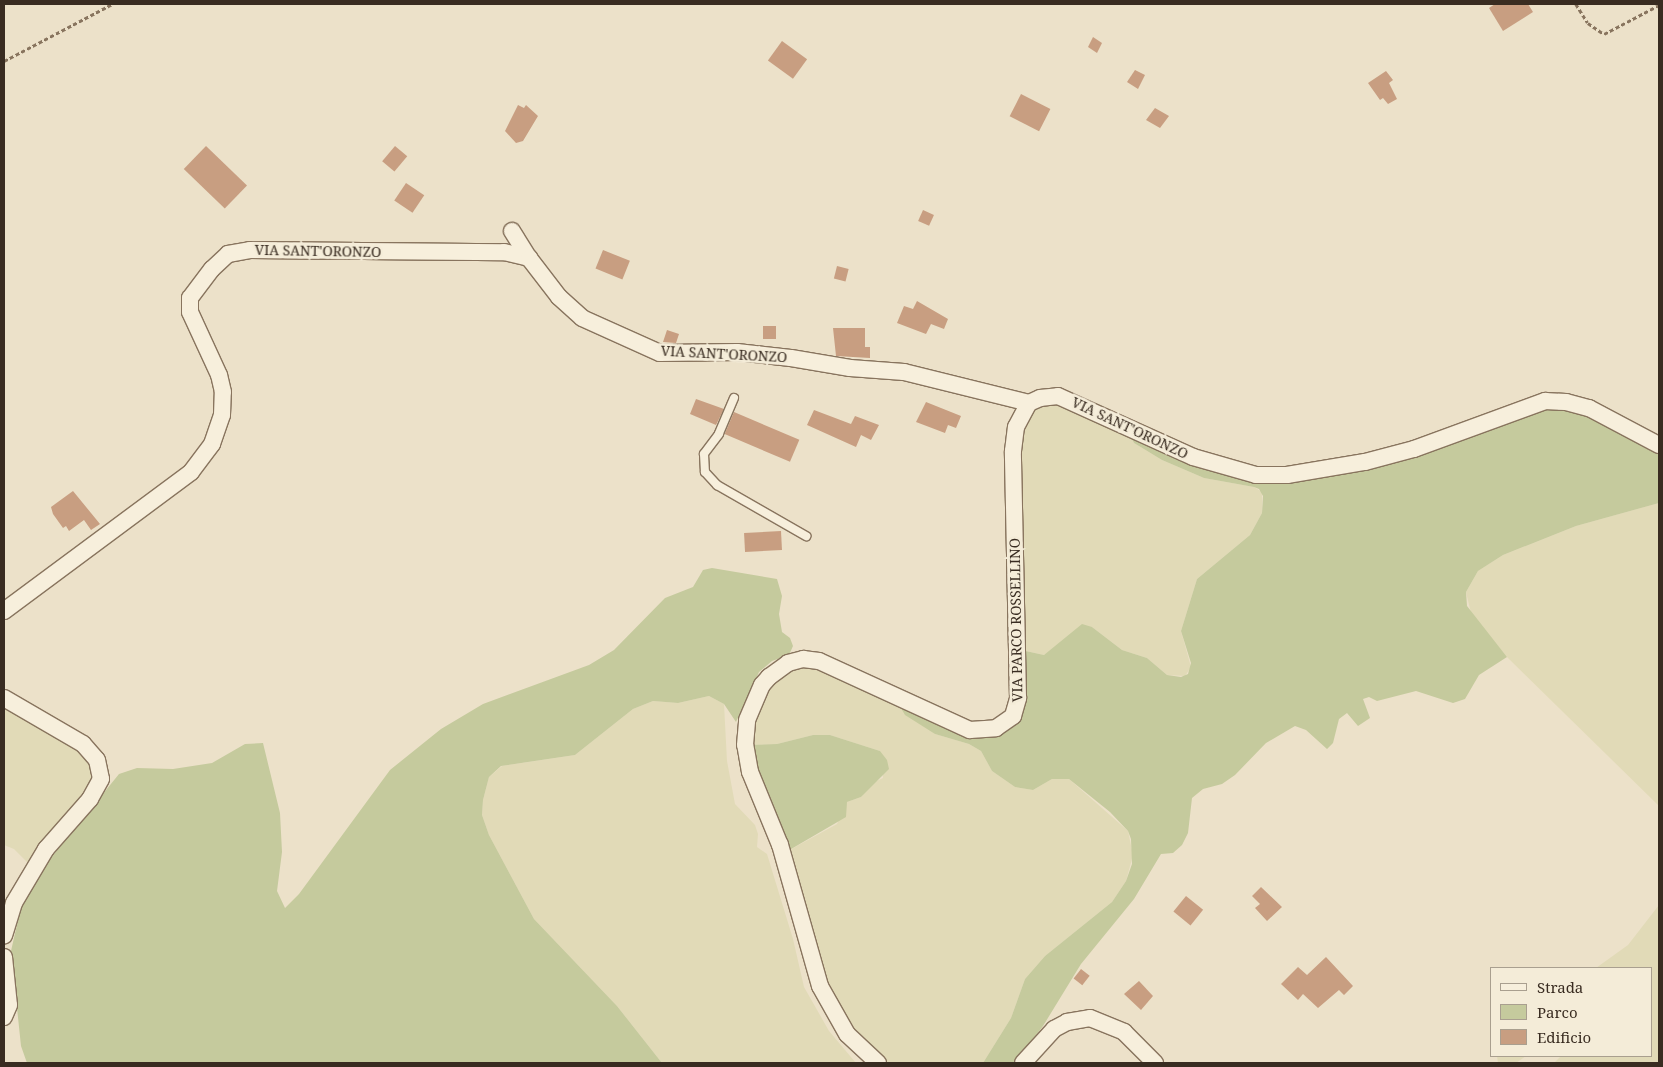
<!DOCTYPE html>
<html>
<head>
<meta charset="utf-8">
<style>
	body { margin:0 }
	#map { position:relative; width:1663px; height:1067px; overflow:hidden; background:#ece1c9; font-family:"Noto Serif",serif }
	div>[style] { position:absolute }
	.farmland>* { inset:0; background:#e1dab7 }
	.green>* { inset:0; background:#c5ca9d }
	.building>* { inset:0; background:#c89e81; transform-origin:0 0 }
	.path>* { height:2.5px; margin-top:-1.25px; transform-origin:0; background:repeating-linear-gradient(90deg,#88745e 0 4px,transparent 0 6.5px) }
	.roads { filter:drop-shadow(1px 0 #88745e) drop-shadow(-1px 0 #88745e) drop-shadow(0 1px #88745e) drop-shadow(0 -1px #88745e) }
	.service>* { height:8px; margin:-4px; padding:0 4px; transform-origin:4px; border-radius:4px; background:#f7efdc }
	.minor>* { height:16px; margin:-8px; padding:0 8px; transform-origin:8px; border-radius:8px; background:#f7efdc }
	span { translate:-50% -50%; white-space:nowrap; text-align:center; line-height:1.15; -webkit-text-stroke:5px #f4ecd8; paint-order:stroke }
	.street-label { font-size:14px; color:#392c21 }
	.frame { position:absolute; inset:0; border:5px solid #392c21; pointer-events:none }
	.legend { position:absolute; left:1490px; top:967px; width:162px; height:90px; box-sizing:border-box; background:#f4ecd8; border:1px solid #a99f8f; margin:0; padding:6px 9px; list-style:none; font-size:15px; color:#392c21 }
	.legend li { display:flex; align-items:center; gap:10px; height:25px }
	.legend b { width:25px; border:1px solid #a99f8f }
</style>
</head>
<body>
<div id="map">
	<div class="farmland">
		<div style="clip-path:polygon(1048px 400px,1130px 435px,1134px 443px,1162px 460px,1204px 478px,1254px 487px,1262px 492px,1262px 513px,1250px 535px,1197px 579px,1181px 631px,1191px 667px,1185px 676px,1167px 675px,1147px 658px,1122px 650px,1092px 627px,1044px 655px,1021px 650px,1018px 439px,1033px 406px)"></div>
		<div style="clip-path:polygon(1659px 503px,1659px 806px,1507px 657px,1471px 613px,1466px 592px,1478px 571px,1503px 555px,1576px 526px)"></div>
		<div style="clip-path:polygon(804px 663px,898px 703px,935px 734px,969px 744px,981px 751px,992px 771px,1015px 787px,1033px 790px,1052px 779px,1069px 779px,1128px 831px,1133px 855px,1126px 881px,1112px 902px,1045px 956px,1025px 979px,1011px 1018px,983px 1063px,885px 1063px,872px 1054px,833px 1004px,786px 852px,837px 824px,847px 802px,861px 797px,872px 783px,883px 778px,880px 751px,830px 735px,813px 735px,777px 744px,749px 745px,750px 733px,772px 680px)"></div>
		<div style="clip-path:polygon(709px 696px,724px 704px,727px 761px,735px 804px,755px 825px,758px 834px,757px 847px,767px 854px,793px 939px,804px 987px,829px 1031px,856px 1063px,662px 1063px,617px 1006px,534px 919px,489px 835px,482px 815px,483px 800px,489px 777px,502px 766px,575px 755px,633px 709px,653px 701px,678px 703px)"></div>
		<div style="clip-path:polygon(4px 704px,86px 755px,96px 776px,36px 860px,27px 862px,14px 849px,4px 845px)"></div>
		<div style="clip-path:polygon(1659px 905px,1659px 1063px,1554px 1063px,1561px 1056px,1652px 1056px,1652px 968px,1596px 968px,1628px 945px)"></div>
		<div style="clip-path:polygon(1497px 1056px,1526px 1056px,1516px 1063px,1498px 1063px)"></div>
	</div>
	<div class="green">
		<div style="clip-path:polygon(1565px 406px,1659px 449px,1659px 503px,1576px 526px,1503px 555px,1478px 571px,1466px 592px,1467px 606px,1507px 657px,1479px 675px,1465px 699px,1453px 703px,1416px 691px,1377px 701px,1369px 697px,1363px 699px,1370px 718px,1358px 726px,1347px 713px,1339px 719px,1333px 743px,1327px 749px,1306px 730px,1295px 726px,1266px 743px,1235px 775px,1222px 784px,1203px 789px,1192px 798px,1188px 833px,1182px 845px,1173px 853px,1161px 854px,1134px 899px,1081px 964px,1043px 1026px,1015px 1063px,983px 1063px,1011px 1018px,1025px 979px,1045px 956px,1112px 902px,1126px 881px,1132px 864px,1131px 839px,1128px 831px,1110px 812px,1069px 779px,1052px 779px,1033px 790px,1015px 787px,992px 771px,981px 751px,969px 744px,935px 734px,905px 715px,898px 703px,959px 731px,1005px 729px,1021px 650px,1044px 655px,1082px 624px,1092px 627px,1122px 650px,1147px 658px,1167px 675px,1181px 677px,1188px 674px,1191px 663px,1181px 631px,1197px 579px,1250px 535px,1262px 513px,1263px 496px,1259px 489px,1254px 487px,1204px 478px,1162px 460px,1134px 443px,1130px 435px,1271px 480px,1527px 410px)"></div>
		<div style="clip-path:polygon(712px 568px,777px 579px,782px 596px,779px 614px,782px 632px,790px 638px,793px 646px,789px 655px,772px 661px,759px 672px,736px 722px,724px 704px,709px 696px,678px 703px,653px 701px,633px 709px,575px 755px,501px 766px,489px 777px,483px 800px,482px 815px,489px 835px,534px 919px,617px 1006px,662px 1063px,27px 1063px,21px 1046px,11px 951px,21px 907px,42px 869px,119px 774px,137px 768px,173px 769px,212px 763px,245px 744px,263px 743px,280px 813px,282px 852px,277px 891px,285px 908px,299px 894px,390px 770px,441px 729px,483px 704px,589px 665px,614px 650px,665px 598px,693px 587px,703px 570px)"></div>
		<div style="clip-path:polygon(813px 735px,830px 735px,880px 751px,887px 760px,889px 769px,861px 797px,847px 802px,846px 817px,786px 852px,749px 745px,777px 744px)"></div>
	</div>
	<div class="building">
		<div style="clip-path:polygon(1495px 4px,1528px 4px,1533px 12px,1503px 31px,1489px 8px)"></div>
		<div style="clip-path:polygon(1093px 37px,1102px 43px,1097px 53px,1088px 47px)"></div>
		<div style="left:782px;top:41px;width:31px;height:24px;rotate:36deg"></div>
		<div style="clip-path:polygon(1135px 70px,1145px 75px,1138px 89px,1127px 82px)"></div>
		<div style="clip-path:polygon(1386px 71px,1393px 80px,1389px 83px,1397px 99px,1388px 104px,1383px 98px,1380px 100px,1368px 83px)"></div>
		<div style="left:1021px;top:94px;width:33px;height:25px;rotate:27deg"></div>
		<div style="clip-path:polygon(518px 105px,524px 108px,526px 105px,538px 116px,523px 141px,516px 143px,505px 131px)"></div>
		<div style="clip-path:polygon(1155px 108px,1169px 116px,1160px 128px,1146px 120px)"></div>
		<div style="left:206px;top:146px;width:57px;height:32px;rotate:44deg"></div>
		<div style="left:395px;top:146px;width:16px;height:20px;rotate:40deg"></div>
		<div style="left:406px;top:183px;width:22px;height:21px;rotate:34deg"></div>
		<div style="left:923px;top:210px;width:12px;height:12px;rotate:24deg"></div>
		<div style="left:603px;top:250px;width:29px;height:20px;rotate:22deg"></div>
		<div style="left:837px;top:266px;width:12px;height:13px;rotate:14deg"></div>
		<div style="clip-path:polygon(917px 301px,948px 319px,944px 329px,931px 324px,926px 334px,897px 323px,904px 306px,913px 309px)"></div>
		<div style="left:763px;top:326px;width:13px;height:13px"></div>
		<div style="clip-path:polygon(833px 328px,865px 328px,865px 347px,870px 347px,870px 358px,836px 356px)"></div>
		<div style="clip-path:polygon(667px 330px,679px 334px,676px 343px,663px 342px)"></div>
		<div style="clip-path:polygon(696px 399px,724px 409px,716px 425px,690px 414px)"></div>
		<div style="clip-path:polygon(926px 402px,961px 416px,956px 428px,948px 425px,945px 433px,916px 422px)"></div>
		<div style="clip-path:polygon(814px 410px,851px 424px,855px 416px,879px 425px,871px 440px,861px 435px,856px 447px,807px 425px)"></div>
		<div style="left:734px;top:412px;width:71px;height:24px;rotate:23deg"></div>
		<div style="clip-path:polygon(73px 491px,100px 524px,91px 530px,84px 520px,69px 531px,66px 526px,63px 528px,53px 514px,51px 507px)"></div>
		<div style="left:781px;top:531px;width:19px;height:37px;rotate:87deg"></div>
		<div style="clip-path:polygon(1261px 887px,1282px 907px,1267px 921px,1255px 908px,1260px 904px,1252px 896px)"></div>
		<div style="left:1186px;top:896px;width:22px;height:20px;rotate:39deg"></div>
		<div style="clip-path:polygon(1326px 957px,1353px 986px,1344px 995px,1339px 990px,1318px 1008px,1303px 994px,1298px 1000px,1281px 984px,1298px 967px,1307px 975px)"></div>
		<div style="left:1081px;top:969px;width:11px;height:12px;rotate:38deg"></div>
		<div style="clip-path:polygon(1139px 981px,1153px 996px,1141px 1010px,1124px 994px)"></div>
	</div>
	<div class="path">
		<div style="left:1576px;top:4px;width:22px;rotate:58deg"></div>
		<div style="left:1588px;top:23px;width:19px;rotate:35deg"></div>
		<div style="left:1604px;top:34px;width:62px;rotate:-27.8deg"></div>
		<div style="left:4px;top:61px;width:122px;rotate:-27.8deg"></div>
	</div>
	<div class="roads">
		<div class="service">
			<div style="left:734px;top:398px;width:39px;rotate:113deg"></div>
			<div style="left:719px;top:434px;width:25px;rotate:127deg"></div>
			<div style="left:704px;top:454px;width:18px;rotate:87deg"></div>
			<div style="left:705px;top:472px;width:18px;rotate:47deg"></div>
			<div style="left:717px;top:485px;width:103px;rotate:29.8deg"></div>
		</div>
		<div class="minor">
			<div style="left:512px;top:231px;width:32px;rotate:58deg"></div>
			<div style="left:4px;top:611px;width:233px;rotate:-36.6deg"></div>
			<div style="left:191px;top:472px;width:35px;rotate:-53deg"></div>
			<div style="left:212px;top:444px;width:31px;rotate:-71deg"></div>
			<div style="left:222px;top:415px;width:23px;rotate:-88deg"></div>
			<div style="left:223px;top:392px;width:17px;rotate:-103deg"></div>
			<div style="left:219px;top:375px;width:69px;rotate:-114.7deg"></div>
			<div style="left:190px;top:312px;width:14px;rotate:-90deg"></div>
			<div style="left:190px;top:298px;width:36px;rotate:-53deg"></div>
			<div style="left:212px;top:269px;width:22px;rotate:-43deg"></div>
			<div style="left:228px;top:254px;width:22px;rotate:-10deg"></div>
			<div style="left:250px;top:250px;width:254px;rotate:0.5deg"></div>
			<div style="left:504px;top:252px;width:26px;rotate:13deg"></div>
			<div style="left:529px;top:258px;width:49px;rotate:52.4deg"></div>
			<div style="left:559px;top:297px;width:31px;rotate:42deg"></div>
			<div style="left:582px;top:318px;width:85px;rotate:24.2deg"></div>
			<div style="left:660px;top:353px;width:77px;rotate:-0.7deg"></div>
			<div style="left:737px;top:352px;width:54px;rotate:6.3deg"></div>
			<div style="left:791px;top:358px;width:60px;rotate:9.6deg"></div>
			<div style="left:850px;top:368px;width:54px;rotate:4.2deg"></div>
			<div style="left:904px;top:372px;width:129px;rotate:13.9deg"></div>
			<div style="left:1029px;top:403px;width:12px;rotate:-24deg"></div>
			<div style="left:1040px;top:398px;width:18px;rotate:-6deg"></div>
			<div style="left:1058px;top:396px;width:148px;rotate:24.3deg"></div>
			<div style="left:1193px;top:457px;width:66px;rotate:15.9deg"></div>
			<div style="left:1256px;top:475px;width:31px"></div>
			<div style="left:1287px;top:475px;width:79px;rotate:-9.5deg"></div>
			<div style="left:1365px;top:462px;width:51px;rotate:-14.9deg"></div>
			<div style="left:1414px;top:449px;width:140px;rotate:-20.1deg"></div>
			<div style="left:1545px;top:401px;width:21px;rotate:3deg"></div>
			<div style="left:1566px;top:402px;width:24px;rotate:15deg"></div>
			<div style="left:1589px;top:408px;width:79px;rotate:27.9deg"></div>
			<div style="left:4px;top:698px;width:91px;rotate:30.2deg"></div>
			<div style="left:83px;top:744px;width:21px;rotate:49deg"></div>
			<div style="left:97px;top:760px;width:19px;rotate:78deg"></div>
			<div style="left:101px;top:779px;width:23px;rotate:119deg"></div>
			<div style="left:90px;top:799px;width:67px;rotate:131.3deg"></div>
			<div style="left:46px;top:849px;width:63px;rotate:120.7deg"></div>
			<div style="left:14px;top:903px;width:34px;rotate:107deg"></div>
			<div style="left:4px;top:957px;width:48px;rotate:84.1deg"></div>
			<div style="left:9px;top:1005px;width:13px;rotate:113deg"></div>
			<div style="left:878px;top:1063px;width:42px;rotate:-136.9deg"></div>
			<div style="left:847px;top:1034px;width:55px;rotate:-119.4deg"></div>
			<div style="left:820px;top:986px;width:147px;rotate:-105.8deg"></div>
			<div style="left:780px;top:845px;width:79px;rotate:-112.3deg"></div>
			<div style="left:750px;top:772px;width:27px;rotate:-100deg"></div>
			<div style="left:745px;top:745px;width:25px;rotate:-85deg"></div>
			<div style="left:747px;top:720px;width:38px;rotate:-67deg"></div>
			<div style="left:762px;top:685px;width:11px;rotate:-49deg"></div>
			<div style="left:769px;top:677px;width:24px;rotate:-36deg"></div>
			<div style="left:788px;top:663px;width:16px;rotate:-15deg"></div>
			<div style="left:803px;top:659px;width:16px;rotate:7deg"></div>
			<div style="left:819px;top:661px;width:166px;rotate:24.6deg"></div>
			<div style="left:970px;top:730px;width:26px;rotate:-4deg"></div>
			<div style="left:996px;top:728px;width:21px;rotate:-35deg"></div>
			<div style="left:1013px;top:716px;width:19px;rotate:-74deg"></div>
			<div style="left:1018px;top:698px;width:247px;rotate:-91.2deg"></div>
			<div style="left:1013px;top:451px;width:24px;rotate:-83deg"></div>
			<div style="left:1016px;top:427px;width:27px;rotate:-62deg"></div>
			<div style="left:1023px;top:1063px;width:46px;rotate:-47.6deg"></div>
			<div style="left:1054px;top:1029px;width:15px;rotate:-28deg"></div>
			<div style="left:1067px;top:1022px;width:23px;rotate:-10deg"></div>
			<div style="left:1090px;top:1018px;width:37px;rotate:22deg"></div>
			<div style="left:1124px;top:1032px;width:44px;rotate:45deg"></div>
		</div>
	</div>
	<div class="street-label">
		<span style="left:318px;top:251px;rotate:1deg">VIA SANT'ORONZO</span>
		<span style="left:724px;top:354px;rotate:3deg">VIA SANT'ORONZO</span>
		<span style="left:1130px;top:428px;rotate:25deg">VIA SANT'ORONZO</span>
		<span style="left:1016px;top:620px;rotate:-91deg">VIA PARCO ROSSELLINO</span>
	</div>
	<div class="frame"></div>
	<ul class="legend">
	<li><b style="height:6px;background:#f7efdc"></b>Strada</li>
	<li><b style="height:14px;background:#c5ca9d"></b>Parco</li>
	<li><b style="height:14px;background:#c89e81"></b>Edificio</li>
	</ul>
</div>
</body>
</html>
